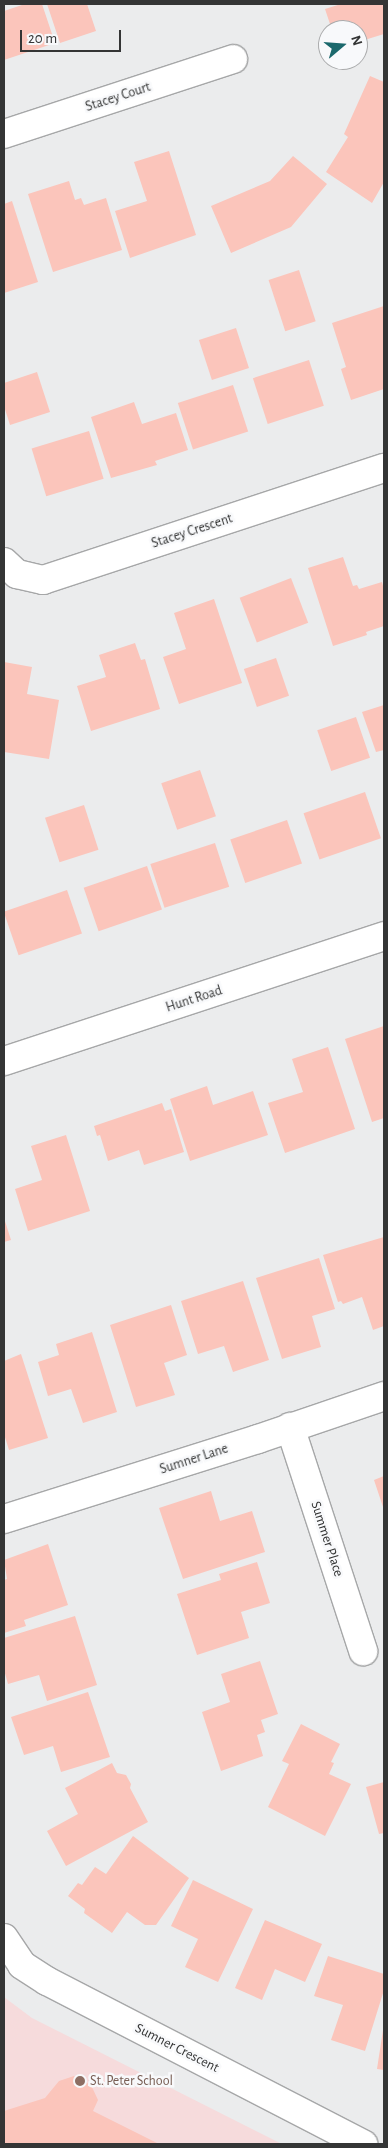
<!DOCTYPE html>
<html>
<head>
<meta charset="utf-8">
<style>
	body { margin:0 }
	#map { position:relative; width:388px; height:2148px; overflow:hidden; background:#ebeced; font-family:"Alegreya Sans",sans-serif }
	div>[style] { position:absolute }
	.education>* { inset:0; background:#f6dbdc }
	.building>* { inset:0; background:#fbc5bb; transform-origin:0 0 }
	.roads { filter:drop-shadow(1px 0 #a6a7a8) drop-shadow(-1px 0 #a6a7a8) drop-shadow(0 1px #a6a7a8) drop-shadow(0 -1px #a6a7a8) }
	.street>* { height:28px; margin:-14px; padding:0 14px; transform-origin:14px; border-radius:14px; background:#fff }
	.dots>* { width:14px; height:14px; translate:-50% -50%; box-sizing:border-box; border:2px solid #f8f9fb; border-radius:50% }
	span { translate:-50% -50%; white-space:nowrap; text-align:center; line-height:1.15; -webkit-text-stroke:5px #f8f9fb; paint-order:stroke }
	.street-label { font-size:14px; color:#343535 }
	.education-label { font-size:14px; color:#785e54 }
	.left { translate:0 -50%; text-align:left }
	.frame { position:absolute; inset:0; border:5px solid #343535; pointer-events:none }
	.north { position:absolute; left:318px; top:20px; width:50px; height:50px; box-sizing:border-box; background:#f8f9fb; border:1px solid #aaabac; border-radius:50%; rotate:72deg; font-size:14px; font-weight:700; line-height:20px; text-align:center; color:#343535 }
	.north::after { content:''; display:block; margin:auto; width:18px; height:22px; background:#1b686c; clip-path:polygon(50% 0,100% 100%,50% 72%,0 100%) }
	.scale { position:absolute; left:20px; top:30px; width:101px; height:22px; box-sizing:border-box; border:2px solid #343535; border-top:0; padding-left:6px; font-size:15px; line-height:18px; white-space:nowrap; color:#343535; -webkit-text-stroke:4px #f8f9fb; paint-order:stroke }
</style>
</head>
<body>
<div id="map">
	<div class="education">
		<div style="clip-path:polygon(4px 1997px,32px 2018px,282px 2144px,4px 2144px)"></div>
	</div>
	<div class="building">
		<div style="clip-path:polygon(25px 4px,42px 4px,55px 43px,4px 60px,4px 11px)"></div>
		<div style="clip-path:polygon(47px 4px,87px 4px,96px 31px,60px 43px)"></div>
		<div style="clip-path:polygon(341px 4px,384px 4px,384px 34px,358px 42px,358px 30px,332px 30px,325px 9px)"></div>
		<div style="clip-path:polygon(370px 76px,384px 82px,384px 182px,372px 203px,326px 172px,348px 137px,344px 134px)"></div>
		<div style="clip-path:polygon(169px 151px,196px 235px,130px 258px,115px 211px,147px 201px,134px 162px)"></div>
		<div style="clip-path:polygon(293px 156px,327px 184px,291px 227px,231px 253px,211px 206px,270px 181px)"></div>
		<div style="clip-path:polygon(69px 181px,75px 200px,81px 198px,84px 205px,106px 198px,122px 250px,53px 272px,28px 194px)"></div>
		<div style="clip-path:polygon(12px 201px,38px 282px,4px 293px,4px 204px)"></div>
		<div style="left:299px;top:270px;width:54px;height:32px;rotate:72deg"></div>
		<div style="clip-path:polygon(384px 306px,384px 389px,351px 400px,341px 369px,346px 367px,332px 323px)"></div>
		<div style="left:236px;top:328px;width:42px;height:39px;rotate:72deg"></div>
		<div style="left:309px;top:360px;width:48px;height:59px;rotate:72deg"></div>
		<div style="clip-path:polygon(37px 372px,50px 412px,10px 425px,4px 406px,4px 383px)"></div>
		<div style="left:233px;top:385px;width:49px;height:58px;rotate:72deg"></div>
		<div style="clip-path:polygon(134px 402px,142px 424px,176px 413px,188px 450px,155px 461px,157px 465px,111px 478px,91px 417px)"></div>
		<div style="left:89px;top:431px;width:50px;height:60px;rotate:73deg"></div>
		<div style="clip-path:polygon(343px 557px,353px 586px,357px 585px,359px 589px,382px 582px,384px 590px,384px 626px,366px 632px,367px 635px,333px 646px,308px 568px)"></div>
		<div style="left:291px;top:578px;width:48px;height:55px;rotate:69deg"></div>
		<div style="clip-path:polygon(214px 599px,242px 683px,179px 704px,163px 657px,186px 649px,174px 613px)"></div>
		<div style="clip-path:polygon(135px 643px,141px 660px,145px 659px,160px 709px,91px 731px,77px 686px,106px 677px,99px 655px)"></div>
		<div style="left:276px;top:658px;width:40px;height:34px;rotate:71deg"></div>
		<div style="clip-path:polygon(4px 662px,32px 667px,27px 694px,59px 700px,49px 759px,4px 752px)"></div>
		<div style="clip-path:polygon(384px 705px,384px 750px,376px 752px,362px 712px)"></div>
		<div style="left:356px;top:717px;width:43px;height:41px;rotate:71deg"></div>
		<div style="left:200px;top:770px;width:49px;height:41px;rotate:71deg"></div>
		<div style="left:365px;top:792px;width:49px;height:65px;rotate:71deg"></div>
		<div style="left:84px;top:805px;width:47px;height:41px;rotate:72deg"></div>
		<div style="left:287px;top:820px;width:46px;height:60px;rotate:71deg"></div>
		<div style="left:215px;top:843px;width:46px;height:68px;rotate:72deg"></div>
		<div style="left:147px;top:866px;width:46px;height:67px;rotate:71deg"></div>
		<div style="left:67px;top:890px;width:46px;height:67px;rotate:71deg"></div>
		<div style="clip-path:polygon(384px 1026px,384px 1118px,372px 1122px,345px 1039px)"></div>
		<div style="clip-path:polygon(328px 1047px,355px 1129px,285px 1153px,268px 1103px,303px 1092px,292px 1059px)"></div>
		<div style="clip-path:polygon(207px 1086px,213px 1105px,253px 1091px,268px 1135px,190px 1161px,170px 1099px)"></div>
		<div style="clip-path:polygon(162px 1103px,165px 1111px,171px 1109px,184px 1152px,144px 1165px,139px 1150px,108px 1161px,100px 1135px,97px 1136px,94px 1126px)"></div>
		<div style="clip-path:polygon(66px 1135px,90px 1211px,28px 1231px,15px 1189px,42px 1180px,31px 1146px)"></div>
		<div style="clip-path:polygon(4px 1218px,11px 1240px,4px 1242px)"></div>
		<div style="clip-path:polygon(384px 1237px,384px 1326px,373px 1330px,362px 1297px,343px 1304px,341px 1301px,338px 1302px,323px 1255px)"></div>
		<div style="clip-path:polygon(319px 1258px,335px 1309px,312px 1316px,321px 1347px,282px 1359px,256px 1278px)"></div>
		<div style="clip-path:polygon(243px 1281px,269px 1360px,233px 1372px,224px 1346px,198px 1354px,181px 1301px)"></div>
		<div style="clip-path:polygon(171px 1305px,187px 1355px,164px 1363px,175px 1395px,136px 1407px,110px 1325px)"></div>
		<div style="clip-path:polygon(92px 1332px,117px 1412px,83px 1423px,71px 1389px,48px 1396px,38px 1362px,59px 1355px,56px 1344px)"></div>
		<div style="clip-path:polygon(21px 1354px,48px 1438px,9px 1450px,4px 1434px,4px 1361px)"></div>
		<div style="clip-path:polygon(384px 1476px,384px 1510px,374px 1480px)"></div>
		<div style="clip-path:polygon(211px 1491px,220px 1521px,252px 1511px,265px 1552px,183px 1579px,159px 1508px)"></div>
		<div style="clip-path:polygon(48px 1544px,68px 1605px,24px 1620px,26px 1626px,4px 1633px,4px 1580px,7px 1579px,4px 1560px)"></div>
		<div style="clip-path:polygon(257px 1562px,270px 1603px,241px 1612px,249px 1638px,197px 1655px,177px 1594px,221px 1580px,219px 1574px)"></div>
		<div style="clip-path:polygon(75px 1616px,97px 1685px,47px 1701px,39px 1675px,8px 1684px,4px 1670px,4px 1638px)"></div>
		<div style="clip-path:polygon(260px 1661px,278px 1714px,261px 1720px,265px 1732px,257px 1735px,263px 1756px,221px 1771px,202px 1712px,230px 1702px,221px 1674px)"></div>
		<div style="clip-path:polygon(88px 1692px,110px 1757px,61px 1772px,53px 1746px,24px 1755px,11px 1717px)"></div>
		<div style="clip-path:polygon(301px 1724px,340px 1744px,331px 1762px,334px 1763px,329px 1774px,351px 1784px,325px 1836px,268px 1807px,289px 1764px,282px 1761px)"></div>
		<div style="clip-path:polygon(112px 1763px,117px 1773px,126px 1775px,131px 1784px,130px 1788px,148px 1822px,66px 1866px,47px 1831px,78px 1814px,65px 1788px)"></div>
		<div style="clip-path:polygon(384px 1782px,384px 1833px,379px 1834px,366px 1787px)"></div>
		<div style="clip-path:polygon(133px 1836px,189px 1878px,156px 1925px,145px 1925px,127px 1912px,112px 1933px,84px 1913px,85px 1909px,68px 1896px,78px 1883px,82px 1885px,95px 1867px,106px 1874px)"></div>
		<div style="clip-path:polygon(193px 1880px,253px 1909px,218px 1982px,185px 1967px,198px 1939px,171px 1926px)"></div>
		<div style="clip-path:polygon(265px 1920px,322px 1944px,305px 1982px,275px 1969px,262px 2000px,235px 1988px)"></div>
		<div style="clip-path:polygon(328px 1956px,384px 1974px,384px 1990px,365px 2051px,331px 2040px,343px 2005px,314px 1996px)"></div>
		<div style="clip-path:polygon(383px 2030px,384px 2030px,384px 2070px,377px 2069px)"></div>
		<div style="clip-path:polygon(74px 2076px,91px 2085px,98px 2100px,93px 2111px,159px 2144px,4px 2144px,4px 2111px,45px 2098px,59px 2081px)"></div>
	</div>
	<div class="roads">
		<div class="street">
			<div style="left:4px;top:134px;width:241px;rotate:-18.1deg"></div>
			<div style="left:4px;top:562px;width:18px;rotate:43deg"></div>
			<div style="left:17px;top:574px;width:27px;rotate:13deg"></div>
			<div style="left:43px;top:580px;width:359px;rotate:-18.2deg"></div>
			<div style="left:4px;top:1061px;width:400px;rotate:-18.2deg"></div>
			<div style="left:290px;top:1427px;width:236px;rotate:71.9deg"></div>
			<div style="left:4px;top:1519px;width:266px;rotate:-17.5deg"></div>
			<div style="left:258px;top:1439px;width:133px;rotate:-18.8deg"></div>
			<div style="left:4px;top:1938px;width:32px;rotate:56deg"></div>
			<div style="left:22px;top:1965px;width:30px;rotate:33deg"></div>
			<div style="left:47px;top:1981px;width:356px;rotate:27.3deg"></div>
		</div>
	</div>
	<div class="dots">
		<div style="left:80px;top:2081px;background:#8d6e63"></div>
	</div>
	<div class="street-label">
		<span style="left:118px;top:97px;rotate:-18deg">Stacey Court</span>
		<span style="left:192px;top:531px;rotate:-18deg">Stacey Crescent</span>
		<span style="left:194px;top:999px;rotate:-18deg">Hunt Road</span>
		<span style="left:194px;top:1459px;rotate:-18deg">Sumner Lane</span>
		<span style="left:327px;top:1539px;rotate:72deg">Summer Place</span>
		<span style="left:177px;top:2048px;rotate:27deg">Sumner Crescent</span>
	</div>
	<div class="education-label">
		<span class="left" style="left:90px;top:2081px">St. Peter School</span>
	</div>
	<div class="frame"></div>
	<div class="north">N</div>
	<div class="scale">20 m</div>
</div>
</body>
</html>
